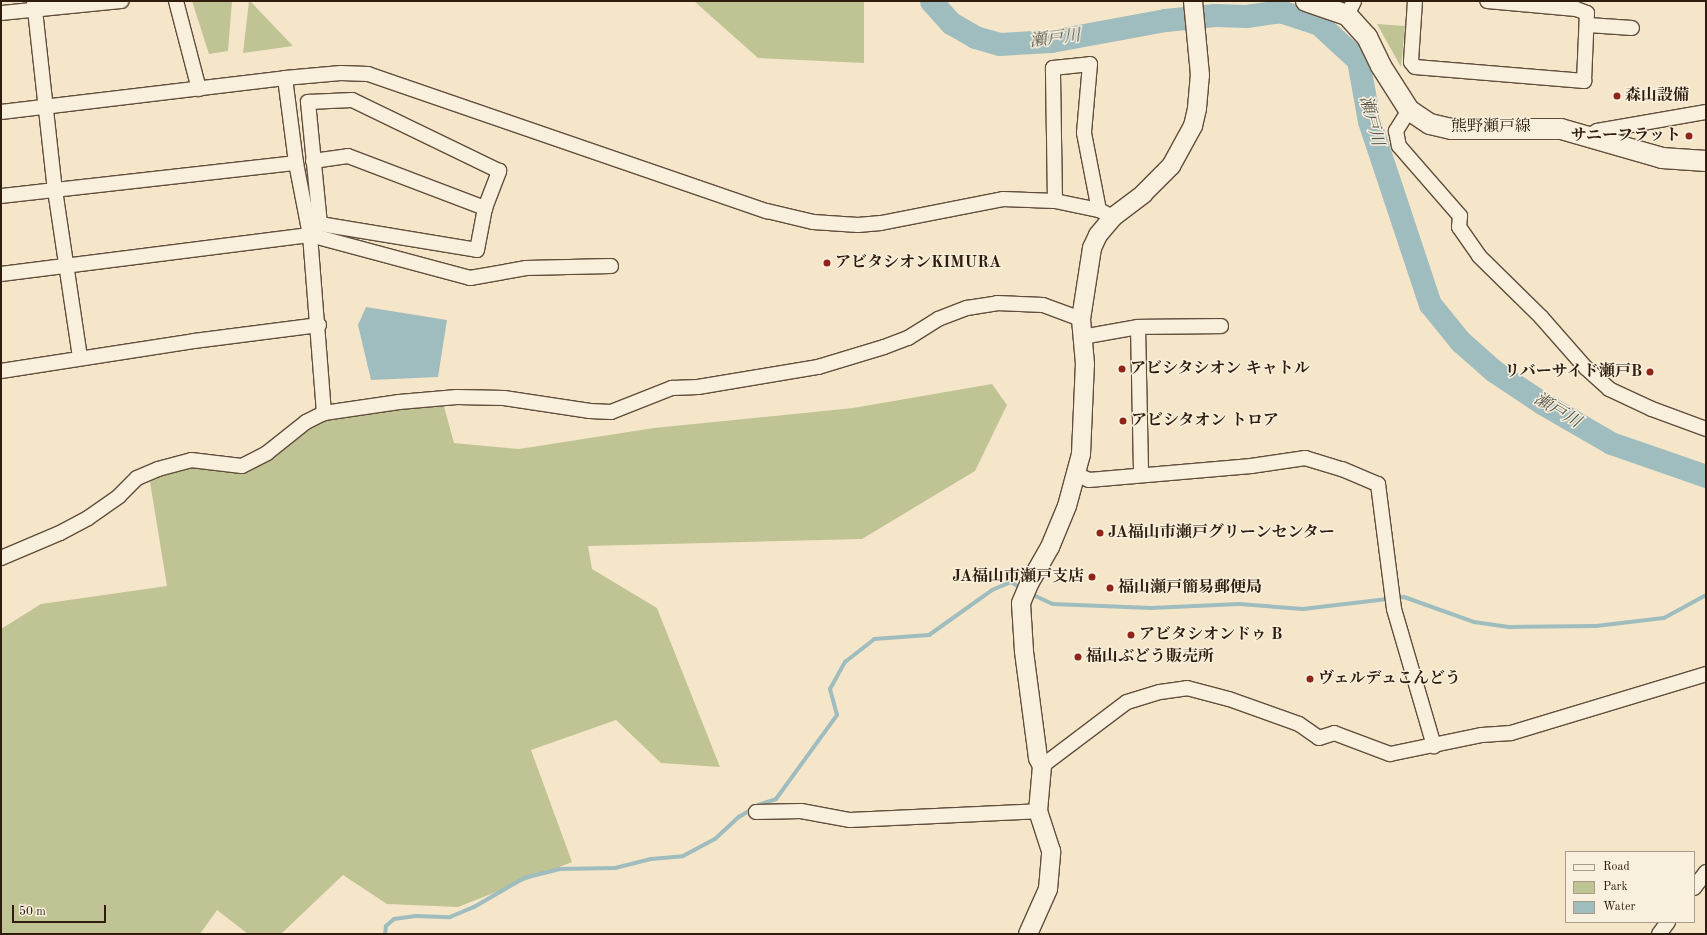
<!DOCTYPE html>
<html>
<head>
<meta charset="utf-8">
<style>
	body { margin:0 }
	#map { position:relative; width:1707px; height:935px; overflow:hidden; background:#f5e6c9; font-family:"Old Standard TT","Noto Serif JP",serif }
	div>[style] { position:absolute }
	.green>* { inset:0; background:#c0c494 }
	.water>* { inset:0; background:#9fbdbe }
	.stream>* { height:4px; margin:-2px; padding:0 2px; transform-origin:2px; border-radius:2px; background:#9fbdbe }
	.river>* { height:23px; margin:-11.5px; padding:0 11.5px; transform-origin:11.5px; border-radius:11.5px; background:#9fbdbe }
	.roads { filter:drop-shadow(1px 0 #604e3b) drop-shadow(-1px 0 #604e3b) drop-shadow(0 1px #604e3b) drop-shadow(0 -1px #604e3b) }
	.minor>* { height:14px; margin:-7px; padding:0 7px; transform-origin:7px; border-radius:7px; background:#f8efdc }
	.tertiary>* { height:18px; margin:-9px; padding:0 9px; transform-origin:9px; border-radius:9px; background:#f8efdc }
	.secondary>* { height:20px; margin:-10px; padding:0 10px; transform-origin:10px; border-radius:10px; background:#f8efdc }
	.dots>* { width:11px; height:11px; translate:-50% -50%; box-sizing:border-box; border:2px solid #f8efdc; border-radius:50% }
	span { translate:-50% -50%; white-space:nowrap; text-align:center; line-height:1.15; -webkit-text-stroke:3px #f8efdc; paint-order:stroke }
	.poi-label { font-size:16px; color:#2f1c0c; font-weight:700 }
	.left { translate:0 -50%; text-align:left }
	.right { translate:-100% -50%; text-align:right }
	.street-label { font-size:16px; color:#2f1c0c }
	.water-label { font-size:17px; color:#56544a; font-style:italic }
	.frame { position:absolute; inset:0; border:2px solid #2f1c0c; pointer-events:none }
	.legend { position:absolute; left:1565px; top:851px; width:130px; height:72px; box-sizing:border-box; background:#f8efdc; border:1px solid #a89b89; margin:0; padding:5px 7px; list-style:none; font-size:12px; color:#2f1c0c }
	.legend li { display:flex; align-items:center; gap:8px; height:20px }
	.legend b { width:20px; border:1px solid #a89b89 }
	.scale { position:absolute; left:12px; top:905px; width:94px; height:18px; box-sizing:border-box; border:2px solid #2f1c0c; border-top:0; padding-left:5px; font-size:12px; line-height:14px; white-space:nowrap; color:#2f1c0c; -webkit-text-stroke:3px #f8efdc; paint-order:stroke }
</style>
</head>
<body>
<div id="map">
	<div class="green">
		<div style="clip-path:polygon(192px 1px,232px 1px,228px 51px,209px 54px)"></div>
		<div style="clip-path:polygon(249px 1px,250px 1px,293px 46px,243px 53px)"></div>
		<div style="clip-path:polygon(694px 1px,864px 1px,864px 63px,758px 58px)"></div>
		<div style="clip-path:polygon(1377px 24px,1405px 26px,1401px 67px)"></div>
		<div style="clip-path:polygon(992px 384px,1007px 405px,975px 471px,862px 539px,588px 546px,592px 569px,657px 608px,720px 767px,661px 763px,616px 720px,531px 750px,572px 862px,458px 907px,387px 904px,343px 875px,281px 934px,248px 934px,217px 910px,200px 934px,1px 934px,1px 629px,41px 604px,167px 586px,150px 482px,188px 462px,254px 463px,346px 408px,443px 403px,454px 443px,519px 449px,654px 428px,853px 408px)"></div>
	</div>
	<div class="water">
		<div style="clip-path:polygon(366px 307px,447px 320px,438px 377px,371px 380px,358px 325px)"></div>
	</div>
	<div class="stream">
		<div style="left:1029px;top:593px;width:26px;rotate:25deg"></div>
		<div style="left:1053px;top:604px;width:98px;rotate:2.3deg"></div>
		<div style="left:1151px;top:608px;width:88px;rotate:-2.6deg"></div>
		<div style="left:1239px;top:604px;width:64px;rotate:4.5deg"></div>
		<div style="left:1303px;top:609px;width:102px;rotate:-6.8deg"></div>
		<div style="left:1404px;top:597px;width:74px;rotate:19.7deg"></div>
		<div style="left:1474px;top:622px;width:37px;rotate:8deg"></div>
		<div style="left:1511px;top:627px;width:85px;rotate:-0.7deg"></div>
		<div style="left:1596px;top:626px;width:68px;rotate:-6.7deg"></div>
		<div style="left:1664px;top:618px;width:48px;rotate:-28.7deg"></div>
		<div style="left:385px;top:934px;width:8px;rotate:-83deg"></div>
		<div style="left:386px;top:926px;width:11px;rotate:-41deg"></div>
		<div style="left:394px;top:919px;width:22px;rotate:-8deg"></div>
		<div style="left:416px;top:916px;width:34px;rotate:2deg"></div>
		<div style="left:450px;top:917px;width:26px;rotate:-23deg"></div>
		<div style="left:474px;top:907px;width:58px;rotate:-30.1deg"></div>
		<div style="left:524px;top:878px;width:36px;rotate:-14deg"></div>
		<div style="left:559px;top:869px;width:56px;rotate:-1deg"></div>
		<div style="left:615px;top:868px;width:37px;rotate:-14deg"></div>
		<div style="left:651px;top:859px;width:32px;rotate:-5deg"></div>
		<div style="left:683px;top:856px;width:36px;rotate:-28deg"></div>
		<div style="left:715px;top:839px;width:33px;rotate:-43deg"></div>
		<div style="left:739px;top:817px;width:22px;rotate:-32deg"></div>
		<div style="left:758px;top:805px;width:19px;rotate:-18deg"></div>
		<div style="left:776px;top:799px;width:104px;rotate:-54deg"></div>
		<div style="left:837px;top:715px;width:27px;rotate:-105deg"></div>
		<div style="left:830px;top:689px;width:31px;rotate:-61deg"></div>
		<div style="left:845px;top:662px;width:37px;rotate:-38deg"></div>
		<div style="left:874px;top:639px;width:55px;rotate:-4.2deg"></div>
		<div style="left:929px;top:635px;width:77px;rotate:-35.5deg"></div>
		<div style="left:992px;top:590px;width:21px;rotate:-23deg"></div>
		<div style="left:1011px;top:582px;width:13px;rotate:32deg"></div>
	</div>
	<div class="river">
		<div style="left:931px;top:1px;width:30px;rotate:48deg"></div>
		<div style="left:951px;top:23px;width:28px;rotate:30deg"></div>
		<div style="left:975px;top:37px;width:25px;rotate:16deg"></div>
		<div style="left:999px;top:44px;width:52px;rotate:-3.3deg"></div>
		<div style="left:1051px;top:41px;width:116px;rotate:-10.4deg"></div>
		<div style="left:1165px;top:20px;width:50px;rotate:-5.7deg"></div>
		<div style="left:1215px;top:15px;width:31px;rotate:2deg"></div>
		<div style="left:1246px;top:16px;width:34px;rotate:-8deg"></div>
		<div style="left:1280px;top:11px;width:41px;rotate:18.4deg"></div>
		<div style="left:1319px;top:24px;width:53px;rotate:42.7deg"></div>
		<div style="left:1358px;top:60px;width:62px;rotate:79.8deg"></div>
		<div style="left:1369px;top:121px;width:193px;rotate:71.6deg"></div>
		<div style="left:1430px;top:304px;width:48px;rotate:51deg"></div>
		<div style="left:1460px;top:341px;width:45px;rotate:41.4deg"></div>
		<div style="left:1494px;top:371px;width:58px;rotate:33.7deg"></div>
		<div style="left:1542px;top:403px;width:80px;rotate:30.1deg"></div>
		<div style="left:1611px;top:443px;width:101px;rotate:19.2deg"></div>
	</div>
	<div class="roads">
		<div class="minor">
			<div style="left:34px;top:1px;width:190px;rotate:83.7deg"></div>
			<div style="left:55px;top:190px;width:169px;rotate:81.5deg"></div>
			<div style="left:176px;top:1px;width:91px;rotate:75.4deg"></div>
			<div style="left:1415px;top:1px;width:61px;rotate:93.8deg"></div>
			<div style="left:1411px;top:62px;width:6px;rotate:51deg"></div>
			<div style="left:1415px;top:67px;width:170px;rotate:4.7deg"></div>
			<div style="left:1584px;top:81px;width:68px;rotate:-87.5deg"></div>
			<div style="left:1587px;top:13px;width:12px;rotate:-160deg"></div>
			<div style="left:1576px;top:9px;width:89px;rotate:-174.9deg"></div>
			<div style="left:1px;top:13px;width:121px;rotate:-5.7deg"></div>
			<div style="left:1347px;top:15px;width:16px;rotate:-63deg"></div>
			<div style="left:1588px;top:25px;width:44px;rotate:3.9deg"></div>
			<div style="left:285px;top:78px;width:86px;rotate:82.6deg"></div>
			<div style="left:296px;top:163px;width:73px;rotate:79deg"></div>
			<div style="left:310px;top:235px;width:179px;rotate:85.5deg"></div>
			<div style="left:324px;top:413px;width:76px;rotate:-8.3deg"></div>
			<div style="left:399px;top:402px;width:58px;rotate:-4.9deg"></div>
			<div style="left:457px;top:397px;width:47px;rotate:1.2deg"></div>
			<div style="left:504px;top:398px;width:87px;rotate:8.6deg"></div>
			<div style="left:590px;top:411px;width:21px;rotate:3deg"></div>
			<div style="left:611px;top:412px;width:66px;rotate:-21.5deg"></div>
			<div style="left:672px;top:388px;width:26px;rotate:-2deg"></div>
			<div style="left:698px;top:387px;width:122px;rotate:-9.5deg"></div>
			<div style="left:818px;top:367px;width:69px;rotate:-16.9deg"></div>
			<div style="left:884px;top:347px;width:26px;rotate:-21deg"></div>
			<div style="left:908px;top:338px;width:36px;rotate:-32deg"></div>
			<div style="left:938px;top:319px;width:31px;rotate:-21deg"></div>
			<div style="left:967px;top:308px;width:30px;rotate:-9deg"></div>
			<div style="left:997px;top:303px;width:46px;rotate:2.5deg"></div>
			<div style="left:1043px;top:305px;width:40px;rotate:20.2deg"></div>
			<div style="left:1409px;top:110px;width:25px;rotate:122deg"></div>
			<div style="left:1396px;top:131px;width:15px;rotate:79deg"></div>
			<div style="left:1399px;top:146px;width:93px;rotate:48.9deg"></div>
			<div style="left:1460px;top:216px;width:11px;rotate:95deg"></div>
			<div style="left:1459px;top:227px;width:35px;rotate:55deg"></div>
			<div style="left:1479px;top:256px;width:87px;rotate:44.5deg"></div>
			<div style="left:1541px;top:317px;width:68px;rotate:48.6deg"></div>
			<div style="left:1586px;top:368px;width:31px;rotate:42deg"></div>
			<div style="left:1609px;top:389px;width:47px;rotate:24.9deg"></div>
			<div style="left:1652px;top:409px;width:58px;rotate:20.3deg"></div>
			<div style="left:1px;top:112px;width:286px;rotate:-6.8deg"></div>
			<div style="left:285px;top:78px;width:56px;rotate:-5.1deg"></div>
			<div style="left:341px;top:73px;width:27px;rotate:2deg"></div>
			<div style="left:368px;top:74px;width:422px;rotate:19deg"></div>
			<div style="left:767px;top:211px;width:47px;rotate:13.4deg"></div>
			<div style="left:813px;top:222px;width:45px;rotate:3.8deg"></div>
			<div style="left:858px;top:225px;width:23px;rotate:-5deg"></div>
			<div style="left:881px;top:223px;width:124px;rotate:-11.1deg"></div>
			<div style="left:1003px;top:199px;width:52px;rotate:2.2deg"></div>
			<div style="left:1055px;top:201px;width:45px;rotate:11.6deg"></div>
			<div style="left:1099px;top:210px;width:16px;rotate:27deg"></div>
			<div style="left:1585px;top:138px;width:14px;rotate:-30deg"></div>
			<div style="left:1597px;top:131px;width:111px;rotate:-9.9deg"></div>
			<div style="left:313px;top:161px;width:35px;rotate:-8deg"></div>
			<div style="left:348px;top:156px;width:147px;rotate:20.8deg"></div>
			<div style="left:1px;top:196px;width:297px;rotate:-6.4deg"></div>
			<div style="left:1055px;top:201px;width:133px;rotate:-90.9deg"></div>
			<div style="left:1053px;top:68px;width:37px;rotate:-6deg"></div>
			<div style="left:1090px;top:64px;width:69px;rotate:95deg"></div>
			<div style="left:1084px;top:133px;width:78px;rotate:79deg"></div>
			<div style="left:309px;top:229px;width:12px;rotate:-24deg"></div>
			<div style="left:320px;top:224px;width:159px;rotate:9.4deg"></div>
			<div style="left:477px;top:250px;width:43px;rotate:-79.2deg"></div>
			<div style="left:485px;top:208px;width:40px;rotate:-69deg"></div>
			<div style="left:499px;top:171px;width:163px;rotate:-154.2deg"></div>
			<div style="left:352px;top:100px;width:44px;rotate:177.4deg"></div>
			<div style="left:308px;top:102px;width:123px;rotate:84.4deg"></div>
			<div style="left:1px;top:274px;width:311px;rotate:-7.2deg"></div>
			<div style="left:310px;top:235px;width:166px;rotate:15deg"></div>
			<div style="left:470px;top:278px;width:57px;rotate:-10.1deg"></div>
			<div style="left:526px;top:268px;width:85px;rotate:-1.3deg"></div>
			<div style="left:1138px;top:327px;width:147px;rotate:88.8deg"></div>
			<div style="left:1082px;top:337px;width:57px;rotate:-10.1deg"></div>
			<div style="left:1138px;top:327px;width:83px;rotate:-0.7deg"></div>
			<div style="left:1px;top:371px;width:195px;rotate:-8.8deg"></div>
			<div style="left:194px;top:341px;width:126px;rotate:-7.3deg"></div>
			<div style="left:1076px;top:474px;width:14px;rotate:25deg"></div>
			<div style="left:1089px;top:480px;width:163px;rotate:-4.9deg"></div>
			<div style="left:1251px;top:466px;width:55px;rotate:-8.4deg"></div>
			<div style="left:1305px;top:458px;width:39px;rotate:17deg"></div>
			<div style="left:1342px;top:469px;width:39px;rotate:23deg"></div>
			<div style="left:1378px;top:484px;width:126px;rotate:82.7deg"></div>
			<div style="left:1394px;top:609px;width:143px;rotate:73.7deg"></div>
			<div style="left:1px;top:558px;width:64px;rotate:-23deg"></div>
			<div style="left:60px;top:533px;width:32px;rotate:-28deg"></div>
			<div style="left:88px;top:518px;width:38px;rotate:-35deg"></div>
			<div style="left:119px;top:496px;width:25px;rotate:-45deg"></div>
			<div style="left:137px;top:478px;width:23px;rotate:-23deg"></div>
			<div style="left:158px;top:469px;width:34px;rotate:-15deg"></div>
			<div style="left:191px;top:460px;width:51px;rotate:6.7deg"></div>
			<div style="left:242px;top:466px;width:28px;rotate:-27deg"></div>
			<div style="left:267px;top:453px;width:50px;rotate:-38.5deg"></div>
			<div style="left:306px;top:422px;width:20px;rotate:-27deg"></div>
			<div style="left:1042px;top:766px;width:106px;rotate:-37deg"></div>
			<div style="left:1127px;top:702px;width:34px;rotate:-17deg"></div>
			<div style="left:1160px;top:692px;width:27px;rotate:-8deg"></div>
			<div style="left:1187px;top:688px;width:43px;rotate:14.7deg"></div>
			<div style="left:1229px;top:699px;width:74px;rotate:19.7deg"></div>
			<div style="left:1299px;top:724px;width:24px;rotate:35deg"></div>
			<div style="left:1319px;top:738px;width:16px;rotate:-18deg"></div>
			<div style="left:1334px;top:733px;width:60px;rotate:20.6deg"></div>
			<div style="left:1390px;top:754px;width:94px;rotate:-11.7deg"></div>
			<div style="left:1482px;top:735px;width:29px;rotate:-4deg"></div>
			<div style="left:1511px;top:733px;width:204px;rotate:-16.8deg"></div>
			<div style="left:756px;top:812px;width:45px;rotate:-1.3deg"></div>
			<div style="left:801px;top:811px;width:50px;rotate:10.4deg"></div>
			<div style="left:850px;top:820px;width:188px;rotate:-2.7deg"></div>
			<div style="left:1694px;top:888px;width:20px;rotate:-53deg"></div>
			<div style="left:1659px;top:934px;width:15px;rotate:-53deg"></div>
		</div>
		<div class="tertiary">
			<div style="left:1028px;top:934px;width:49px;rotate:-66deg"></div>
			<div style="left:1048px;top:889px;width:38px;rotate:-85deg"></div>
			<div style="left:1051px;top:851px;width:42px;rotate:-108deg"></div>
			<div style="left:1038px;top:811px;width:45px;rotate:-84.9deg"></div>
			<div style="left:1042px;top:766px;width:9px;rotate:-117deg"></div>
			<div style="left:1038px;top:758px;width:108px;rotate:-97.5deg"></div>
			<div style="left:1024px;top:651px;width:48px;rotate:-93.6deg"></div>
			<div style="left:1021px;top:603px;width:23px;rotate:-67deg"></div>
			<div style="left:1030px;top:582px;width:40px;rotate:-60.3deg"></div>
			<div style="left:1050px;top:547px;width:44px;rotate:-67.5deg"></div>
			<div style="left:1067px;top:506px;width:54px;rotate:-74.9deg"></div>
			<div style="left:1081px;top:454px;width:90px;rotate:-87.5deg"></div>
			<div style="left:1085px;top:364px;width:45px;rotate:-95.1deg"></div>
			<div style="left:1081px;top:319px;width:72px;rotate:-81.2deg"></div>
			<div style="left:1092px;top:248px;width:14px;rotate:-65deg"></div>
			<div style="left:1098px;top:235px;width:23px;rotate:-50deg"></div>
			<div style="left:1113px;top:217px;width:38px;rotate:-37deg"></div>
			<div style="left:1143px;top:194px;width:40px;rotate:-45deg"></div>
			<div style="left:1171px;top:166px;width:46px;rotate:-61.2deg"></div>
			<div style="left:1193px;top:126px;width:18px;rotate:-77deg"></div>
			<div style="left:1197px;top:108px;width:33px;rotate:-85deg"></div>
			<div style="left:1200px;top:75px;width:74px;rotate:-95.4deg"></div>
		</div>
		<div class="secondary">
			<div style="left:1306px;top:1px;width:43px;rotate:18.9deg"></div>
			<div style="left:1347px;top:15px;width:30px;rotate:48deg"></div>
			<div style="left:1367px;top:37px;width:32px;rotate:64deg"></div>
			<div style="left:1381px;top:66px;width:52px;rotate:57.5deg"></div>
			<div style="left:1409px;top:110px;width:25px;rotate:34deg"></div>
			<div style="left:1430px;top:124px;width:22px;rotate:13deg"></div>
			<div style="left:1451px;top:129px;width:110px"></div>
			<div style="left:1561px;top:129px;width:105px;rotate:16deg"></div>
			<div style="left:1662px;top:158px;width:44px;rotate:3.9deg"></div>
		</div>
	</div>
	<div class="dots">
		<div style="left:1617px;top:96px;background:#8f2418"></div>
		<div style="left:1689px;top:136px;background:#8f2418"></div>
		<div style="left:827px;top:263px;background:#8f2418"></div>
		<div style="left:1122px;top:369px;background:#8f2418"></div>
		<div style="left:1650px;top:372px;background:#8f2418"></div>
		<div style="left:1123px;top:421px;background:#8f2418"></div>
		<div style="left:1100px;top:533px;background:#8f2418"></div>
		<div style="left:1092px;top:577px;background:#8f2418"></div>
		<div style="left:1110px;top:588px;background:#8f2418"></div>
		<div style="left:1131px;top:635px;background:#8f2418"></div>
		<div style="left:1078px;top:657px;background:#8f2418"></div>
		<div style="left:1310px;top:679px;background:#8f2418"></div>
	</div>
	<div class="poi-label">
		<span class="left" style="left:1625px;top:96px">森山設備</span>
		<span class="right" style="left:1681px;top:136px">サニーフラット</span>
		<span class="left" style="left:835px;top:263px">アビタシオンKIMURA</span>
		<span class="left" style="left:1130px;top:369px">アビシタシオン キャトル</span>
		<span class="right" style="left:1642px;top:372px">リバーサイド瀬戸B</span>
		<span class="left" style="left:1131px;top:421px">アビシタオン トロア</span>
		<span class="left" style="left:1108px;top:533px">JA福山市瀬戸グリーンセンター</span>
		<span class="right" style="left:1084px;top:577px">JA福山市瀬戸支店</span>
		<span class="left" style="left:1118px;top:588px">福山瀬戸簡易郵便局</span>
		<span class="left" style="left:1139px;top:635px">アビタシオンドゥ B</span>
		<span class="left" style="left:1086px;top:657px">福山ぶどう販売所</span>
		<span class="left" style="left:1318px;top:679px">ヴェルデュこんどう</span>
	</div>
	<div class="street-label">
		<span style="left:1491px;top:127px">熊野瀬戸線</span>
	</div>
	<div class="water-label">
		<span style="left:1055px;top:39px;rotate:-7deg">瀬戸川</span>
		<span style="left:1371px;top:121px;rotate:75deg">瀬戸川</span>
		<span style="left:1557px;top:411px;rotate:31deg">瀬戸川</span>
	</div>
	<div class="frame"></div>
	<ul class="legend">
	<li><b style="height:5px;background:#f8efdc"></b>Road</li>
	<li><b style="height:11px;background:#c0c494"></b>Park</li>
	<li><b style="height:11px;background:#9fbdbe"></b>Water</li>
	</ul>
	<div class="scale">50 m</div>
</div>
</body>
</html>
